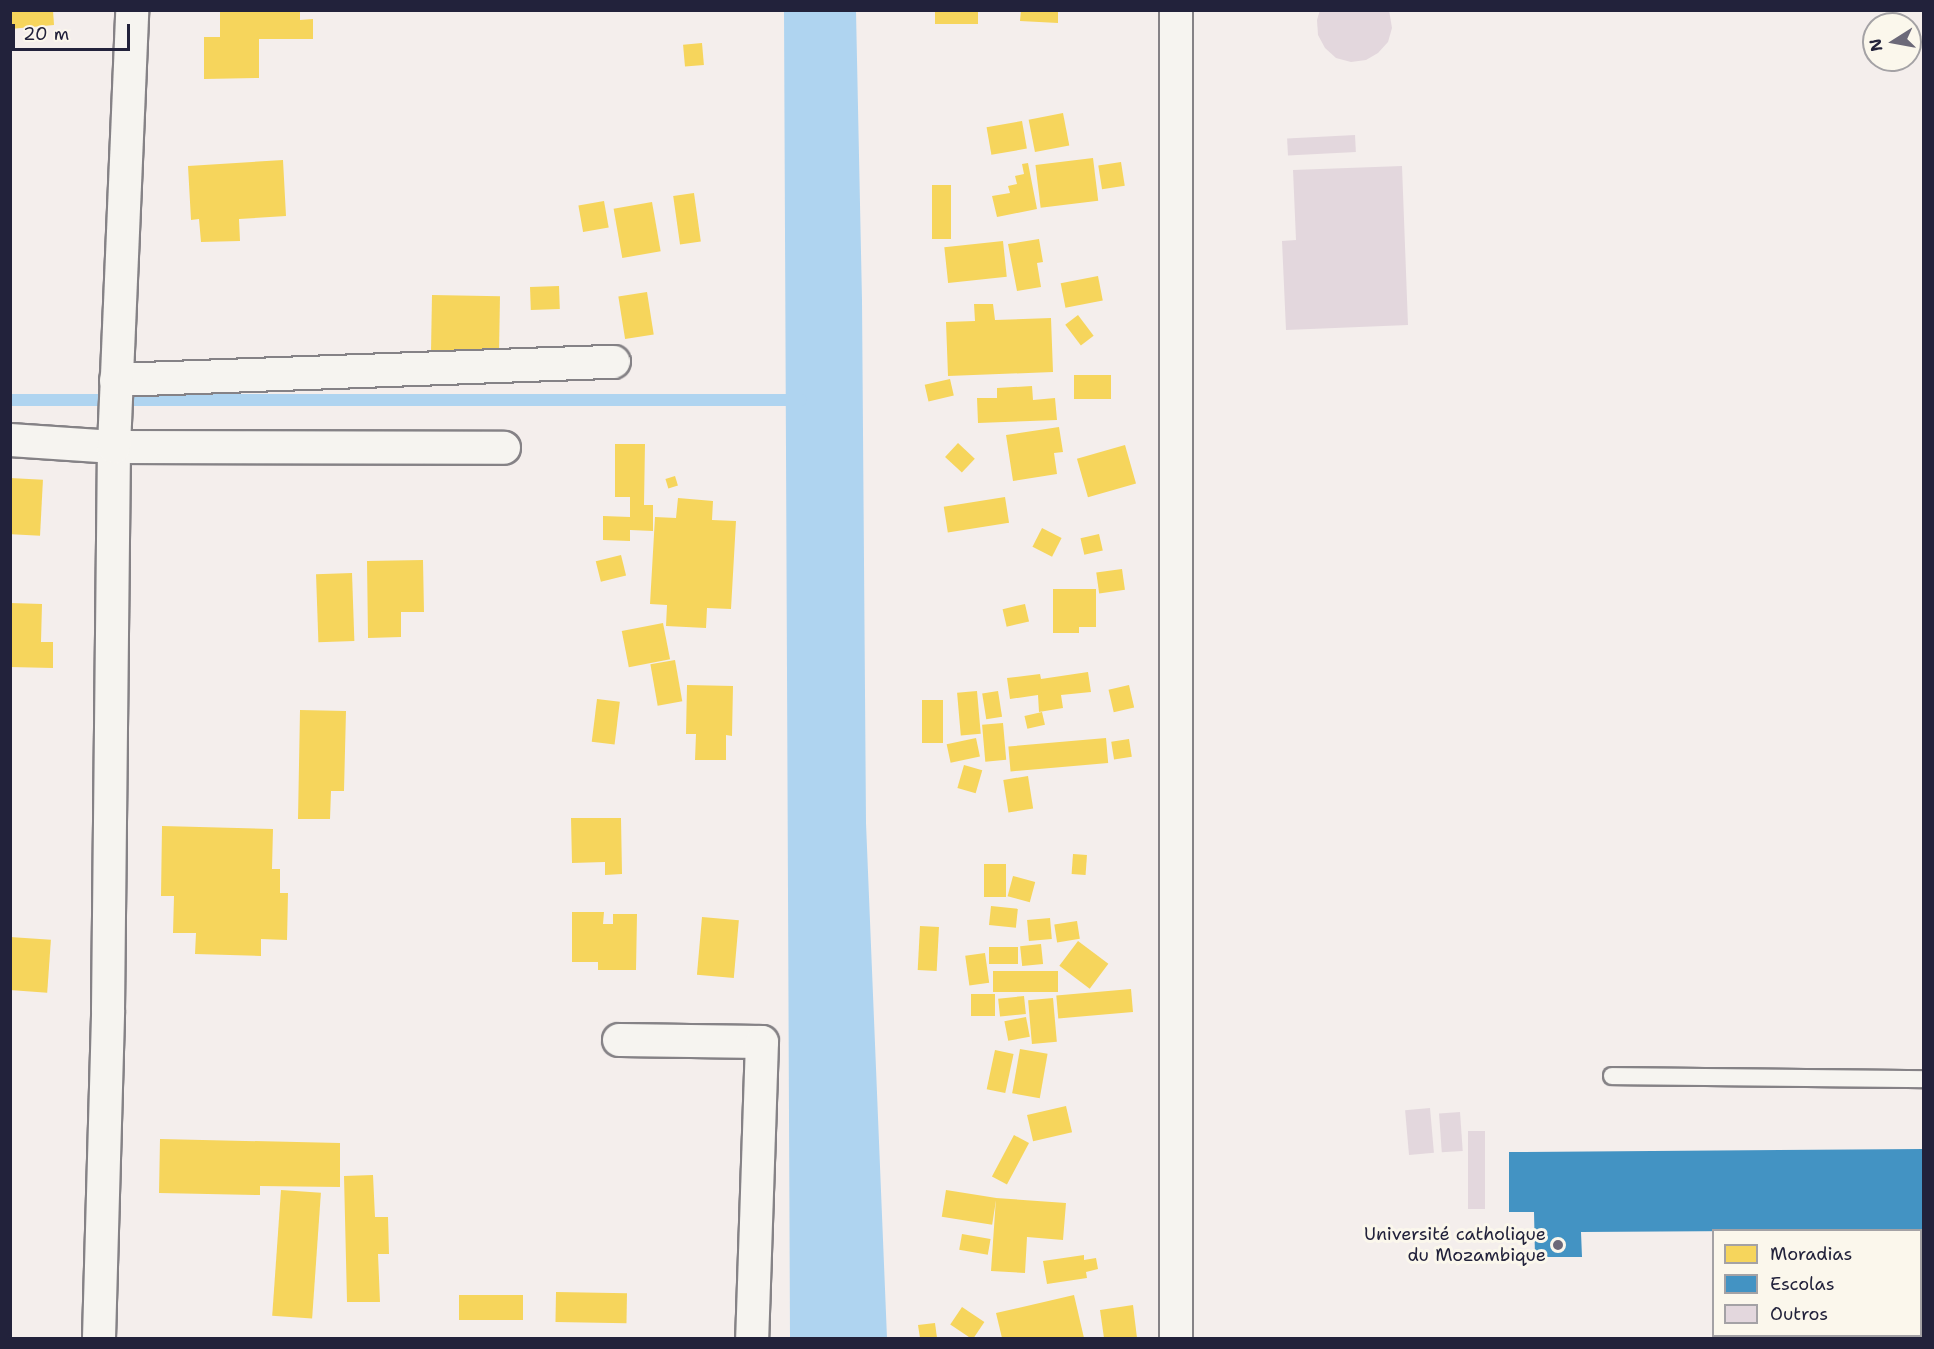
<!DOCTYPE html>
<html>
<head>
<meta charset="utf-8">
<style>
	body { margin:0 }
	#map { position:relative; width:1934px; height:1349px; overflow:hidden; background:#f4eeec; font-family:"Shantell Sans",sans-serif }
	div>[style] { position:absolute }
	.water>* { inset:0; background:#afd4f0 }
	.homes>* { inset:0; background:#f6d55c; transform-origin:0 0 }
	.schools>* { inset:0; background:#4393c3 }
	.stream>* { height:12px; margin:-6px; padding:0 6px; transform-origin:6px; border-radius:6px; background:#afd4f0 }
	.building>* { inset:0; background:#e3d7dd; transform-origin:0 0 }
	.roads { filter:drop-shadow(2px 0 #858286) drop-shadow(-2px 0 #858286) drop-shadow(0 2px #858286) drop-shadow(0 -2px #858286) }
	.lane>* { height:16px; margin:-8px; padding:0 8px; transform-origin:8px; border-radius:8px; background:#f6f4f0 }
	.street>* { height:32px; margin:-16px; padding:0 16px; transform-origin:16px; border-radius:16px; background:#f6f4f0 }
	.dots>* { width:16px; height:16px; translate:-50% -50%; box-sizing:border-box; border:3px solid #fbf7ec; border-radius:50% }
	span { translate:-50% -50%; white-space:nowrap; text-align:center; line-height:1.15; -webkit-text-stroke:6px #fbf7ec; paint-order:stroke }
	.poi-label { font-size:18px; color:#22223b }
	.right { translate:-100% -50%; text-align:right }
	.frame { position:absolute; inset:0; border:12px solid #22223b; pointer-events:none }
	.legend { position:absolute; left:1712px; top:1229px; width:210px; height:108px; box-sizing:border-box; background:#fbf7ec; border:2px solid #a4a2a5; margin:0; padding:8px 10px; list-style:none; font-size:18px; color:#22223b }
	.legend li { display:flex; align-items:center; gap:12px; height:30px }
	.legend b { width:30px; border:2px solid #a4a2a5 }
	.north { position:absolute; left:1862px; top:12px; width:60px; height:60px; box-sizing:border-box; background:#fbf7ec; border:2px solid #a4a2a5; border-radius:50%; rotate:259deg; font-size:16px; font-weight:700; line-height:24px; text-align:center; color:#22223b }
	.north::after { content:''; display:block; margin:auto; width:21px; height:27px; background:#6c6979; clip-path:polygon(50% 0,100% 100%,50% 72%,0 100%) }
	.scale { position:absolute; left:12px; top:24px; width:118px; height:27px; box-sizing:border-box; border:3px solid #22223b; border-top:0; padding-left:8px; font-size:18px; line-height:21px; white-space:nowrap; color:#22223b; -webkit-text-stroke:4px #fbf7ec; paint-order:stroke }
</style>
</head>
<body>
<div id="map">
	<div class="water">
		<div style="clip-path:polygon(784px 11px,856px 11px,862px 300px,866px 823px,887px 1338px,790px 1338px)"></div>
	</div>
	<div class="homes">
		<div style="clip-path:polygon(10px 10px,53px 10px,54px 25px,10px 29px)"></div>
		<div style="clip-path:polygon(220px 10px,300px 10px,300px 20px,313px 19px,313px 39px,259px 39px,259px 78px,204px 79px,204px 37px,220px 37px)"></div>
		<div style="left:935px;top:10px;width:43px;height:14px"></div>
		<div style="clip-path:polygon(1021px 10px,1058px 10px,1058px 23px,1020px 21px)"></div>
		<div style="left:702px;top:43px;width:22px;height:19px;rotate:85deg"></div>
		<div style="left:1063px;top:113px;width:33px;height:35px;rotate:79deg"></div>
		<div style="left:1022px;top:121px;width:28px;height:36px;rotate:80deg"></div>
		<div style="left:1093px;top:158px;width:43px;height:58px;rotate:83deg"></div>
		<div style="clip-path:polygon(283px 160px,286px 216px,239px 219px,240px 241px,201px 242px,199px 219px,191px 220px,188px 166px)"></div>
		<div style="left:1121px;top:162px;width:24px;height:23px;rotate:81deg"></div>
		<div style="clip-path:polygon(1028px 163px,1037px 209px,997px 217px,992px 196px,1010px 193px,1008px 186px,1017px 184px,1015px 176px,1024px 174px,1022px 164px)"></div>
		<div style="left:932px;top:185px;width:19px;height:54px"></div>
		<div style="left:694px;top:193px;width:49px;height:21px;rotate:82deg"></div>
		<div style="left:604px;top:201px;width:27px;height:26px;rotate:80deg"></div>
		<div style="left:652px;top:202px;width:50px;height:39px;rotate:80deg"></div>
		<div style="clip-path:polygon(1039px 239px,1043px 262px,1037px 263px,1041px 287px,1017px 291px,1008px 244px)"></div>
		<div style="left:1003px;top:241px;width:36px;height:59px;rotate:84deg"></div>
		<div style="left:1098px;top:276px;width:25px;height:38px;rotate:79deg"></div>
		<div style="left:559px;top:286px;width:23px;height:29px;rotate:88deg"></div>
		<div style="left:647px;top:292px;width:43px;height:29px;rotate:81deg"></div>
		<div style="left:432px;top:295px;width:68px;height:56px;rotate:1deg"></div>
		<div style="clip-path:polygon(974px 304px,993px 304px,995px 320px,1051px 318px,1053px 372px,948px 376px,946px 322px,975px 321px)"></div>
		<div style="left:1078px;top:315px;width:26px;height:16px;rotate:53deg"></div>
		<div style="left:1074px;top:375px;width:37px;height:24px"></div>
		<div style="left:950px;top:379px;width:17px;height:26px;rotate:77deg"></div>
		<div style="clip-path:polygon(1032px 386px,1033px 400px,1055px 398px,1057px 420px,978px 423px,977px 398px,997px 398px,997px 388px)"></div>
		<div style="clip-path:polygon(1059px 427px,1063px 452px,1054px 453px,1057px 474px,1013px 481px,1006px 435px)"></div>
		<div style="left:958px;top:443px;width:23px;height:19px;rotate:43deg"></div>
		<div style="clip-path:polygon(615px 444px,645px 444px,644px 505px,653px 505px,653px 531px,630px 530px,630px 541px,603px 540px,603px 516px,630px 517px,630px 497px,615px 497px)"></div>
		<div style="left:1125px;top:445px;width:40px;height:50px;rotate:74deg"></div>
		<div style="left:675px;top:476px;width:10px;height:10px;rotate:73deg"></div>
		<div style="left:10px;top:478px;width:33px;height:56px;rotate:3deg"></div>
		<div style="left:1005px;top:497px;width:26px;height:62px;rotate:81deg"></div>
		<div style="clip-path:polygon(678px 498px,713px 501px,712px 520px,736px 521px,731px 609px,707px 608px,706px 628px,666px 626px,667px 605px,650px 604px,655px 517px,676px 518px)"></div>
		<div style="left:1042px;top:528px;width:22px;height:21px;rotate:27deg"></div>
		<div style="left:1099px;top:534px;width:17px;height:19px;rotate:77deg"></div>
		<div style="left:621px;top:555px;width:21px;height:26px;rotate:76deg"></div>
		<div style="clip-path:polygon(423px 560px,424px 612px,401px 612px,401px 637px,368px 638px,367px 561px)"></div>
		<div style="left:1122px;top:569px;width:21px;height:26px;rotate:82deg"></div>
		<div style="left:352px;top:573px;width:68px;height:36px;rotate:88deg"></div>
		<div style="clip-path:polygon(1053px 589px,1096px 589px,1096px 627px,1079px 627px,1079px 633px,1053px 633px)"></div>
		<div style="clip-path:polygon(10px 603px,42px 604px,41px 642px,53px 642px,53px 668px,10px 667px)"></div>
		<div style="left:1025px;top:604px;width:18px;height:23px;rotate:77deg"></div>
		<div style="left:663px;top:623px;width:37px;height:42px;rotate:79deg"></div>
		<div style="left:675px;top:660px;width:42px;height:25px;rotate:80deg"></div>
		<div style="clip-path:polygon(1088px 672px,1091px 692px,1061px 695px,1063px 708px,1039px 712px,1038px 695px,1010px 699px,1007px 678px,1040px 674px,1041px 679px)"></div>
		<div style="clip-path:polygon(687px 685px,733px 686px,732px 736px,726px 735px,726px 760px,695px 760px,696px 734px,686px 734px)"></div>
		<div style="left:1129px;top:685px;width:23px;height:21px;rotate:77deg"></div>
		<div style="left:977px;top:691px;width:43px;height:20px;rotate:85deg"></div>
		<div style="left:998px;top:691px;width:26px;height:16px;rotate:81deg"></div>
		<div style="left:597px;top:699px;width:23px;height:43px;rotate:7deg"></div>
		<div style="left:922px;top:700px;width:21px;height:43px"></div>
		<div style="clip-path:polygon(300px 710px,346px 711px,344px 791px,331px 791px,330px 819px,298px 819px)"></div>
		<div style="left:1042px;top:712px;width:13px;height:18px;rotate:77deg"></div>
		<div style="left:1003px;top:723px;width:37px;height:21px;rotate:85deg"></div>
		<div style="left:976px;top:738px;width:19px;height:30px;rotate:78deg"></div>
		<div style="left:1106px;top:738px;width:25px;height:98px;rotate:85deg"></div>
		<div style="left:1129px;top:739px;width:18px;height:18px;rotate:81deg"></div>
		<div style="left:964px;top:765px;width:19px;height:24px;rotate:16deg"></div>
		<div style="left:1028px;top:776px;width:33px;height:25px;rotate:81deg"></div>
		<div style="clip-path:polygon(571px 818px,621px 818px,622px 874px,605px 875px,605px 862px,572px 863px)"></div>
		<div style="clip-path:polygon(162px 826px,273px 829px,272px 869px,280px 869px,280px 893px,288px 893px,287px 940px,261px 939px,261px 956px,195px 954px,196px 933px,173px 933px,174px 896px,161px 896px)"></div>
		<div style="left:1073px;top:854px;width:14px;height:20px;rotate:4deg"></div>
		<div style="left:1006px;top:864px;width:33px;height:22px;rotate:90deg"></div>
		<div style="left:1013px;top:876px;width:23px;height:21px;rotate:15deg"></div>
		<div style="left:991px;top:906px;width:27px;height:19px;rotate:6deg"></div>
		<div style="clip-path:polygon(572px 912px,604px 912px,603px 924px,613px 924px,613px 914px,637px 914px,636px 970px,598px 970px,598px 962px,572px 962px)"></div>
		<div style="left:702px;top:917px;width:37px;height:58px;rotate:5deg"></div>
		<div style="left:1050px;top:918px;width:21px;height:23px;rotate:85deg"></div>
		<div style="left:1077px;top:921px;width:18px;height:23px;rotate:81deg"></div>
		<div style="left:920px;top:926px;width:19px;height:44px;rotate:3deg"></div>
		<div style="left:10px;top:937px;width:41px;height:53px;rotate:4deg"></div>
		<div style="left:1078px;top:941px;width:38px;height:31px;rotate:37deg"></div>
		<div style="left:1041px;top:944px;width:20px;height:21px;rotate:84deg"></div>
		<div style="left:989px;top:947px;width:29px;height:17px"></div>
		<div style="left:985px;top:953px;width:30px;height:20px;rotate:82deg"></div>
		<div style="left:993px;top:971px;width:65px;height:21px"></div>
		<div style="left:1131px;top:989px;width:23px;height:75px;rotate:85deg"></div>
		<div style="left:971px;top:994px;width:24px;height:22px"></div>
		<div style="left:1024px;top:996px;width:18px;height:26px;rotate:84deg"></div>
		<div style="left:1053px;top:998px;width:44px;height:25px;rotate:85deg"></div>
		<div style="left:1026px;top:1017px;width:20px;height:22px;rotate:79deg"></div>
		<div style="left:1020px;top:1049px;width:28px;height:45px;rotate:10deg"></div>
		<div style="left:995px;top:1050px;width:19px;height:40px;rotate:12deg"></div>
		<div style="left:1066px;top:1106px;width:27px;height:40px;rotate:77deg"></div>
		<div style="left:1014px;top:1135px;width:17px;height:47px;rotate:28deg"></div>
		<div style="clip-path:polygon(160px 1139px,340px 1143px,340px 1187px,260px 1186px,260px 1195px,159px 1193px)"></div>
		<div style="clip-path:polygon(373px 1175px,375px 1217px,388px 1217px,389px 1254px,378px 1254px,380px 1302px,347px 1302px,344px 1176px)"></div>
		<div style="left:281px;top:1190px;width:40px;height:126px;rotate:4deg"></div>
		<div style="left:946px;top:1190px;width:51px;height:27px;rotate:9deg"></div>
		<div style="clip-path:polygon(996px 1198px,1066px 1203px,1063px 1240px,1027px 1237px,1025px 1273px,991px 1271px)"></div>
		<div style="left:962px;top:1234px;width:29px;height:16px;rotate:10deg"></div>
		<div style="clip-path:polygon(1084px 1255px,1084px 1260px,1096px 1258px,1098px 1269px,1086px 1272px,1087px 1278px,1047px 1284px,1043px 1261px)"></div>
		<div style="left:556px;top:1292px;width:71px;height:30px;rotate:1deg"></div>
		<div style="left:459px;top:1295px;width:64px;height:25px"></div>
		<div style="clip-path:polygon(1074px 1295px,1084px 1338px,1002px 1338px,996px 1313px)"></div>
		<div style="clip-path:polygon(1133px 1305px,1137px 1338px,1104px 1338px,1100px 1310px)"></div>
		<div style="left:962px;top:1307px;width:27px;height:21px;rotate:34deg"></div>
		<div style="clip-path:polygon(935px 1323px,937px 1338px,920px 1338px,918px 1325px)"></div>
	</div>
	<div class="schools">
		<div style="clip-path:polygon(1924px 1149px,1924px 1338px,1812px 1338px,1812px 1336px,1920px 1336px,1920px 1230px,1581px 1232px,1582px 1257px,1535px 1257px,1534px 1212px,1509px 1212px,1509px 1152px)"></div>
	</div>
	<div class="stream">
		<div style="left:10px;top:400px;width:791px"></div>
	</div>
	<div class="building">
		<div style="clip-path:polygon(1320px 10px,1389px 10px,1392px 28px,1388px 42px,1378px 53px,1366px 60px,1351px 62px,1336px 58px,1325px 48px,1318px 35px,1317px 20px)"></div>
		<div style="left:1355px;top:135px;width:17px;height:68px;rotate:87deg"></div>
		<div style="clip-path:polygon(1402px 166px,1408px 325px,1286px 330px,1282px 241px,1296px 240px,1293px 170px)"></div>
		<div style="left:1430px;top:1108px;width:45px;height:25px;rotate:85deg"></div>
		<div style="left:1460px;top:1112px;width:39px;height:21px;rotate:86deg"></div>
		<div style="left:1468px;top:1131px;width:17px;height:78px"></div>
	</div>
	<div class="roads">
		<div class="lane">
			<div style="left:1612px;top:1076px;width:312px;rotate:0.6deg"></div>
		</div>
		<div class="street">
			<div style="left:116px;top:380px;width:498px;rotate:-2.1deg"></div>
			<div style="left:10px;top:440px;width:104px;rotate:3.9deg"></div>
			<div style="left:114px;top:447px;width:390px;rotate:0.1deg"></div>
			<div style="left:619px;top:1040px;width:143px;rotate:0.8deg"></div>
			<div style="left:762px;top:1042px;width:296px;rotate:91.9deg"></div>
			<div style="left:99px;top:1338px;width:328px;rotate:-88.4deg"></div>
			<div style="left:108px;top:1010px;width:563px;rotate:-89.39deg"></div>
			<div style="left:114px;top:447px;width:437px;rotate:-87.6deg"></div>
			<div style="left:1176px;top:1338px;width:1328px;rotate:-90deg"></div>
		</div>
	</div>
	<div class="dots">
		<div style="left:1558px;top:1245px;background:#6c6979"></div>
	</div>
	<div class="poi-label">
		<span class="right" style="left:1546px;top:1245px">Université catholique<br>du Mozambique</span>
	</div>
	<div class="frame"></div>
	<ul class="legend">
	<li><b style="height:16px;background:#f6d55c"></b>Moradias</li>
	<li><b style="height:16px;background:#4393c3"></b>Escolas</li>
	<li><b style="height:16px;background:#e3d7dd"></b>Outros</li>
	</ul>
	<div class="north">N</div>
	<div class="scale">20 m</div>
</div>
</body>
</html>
